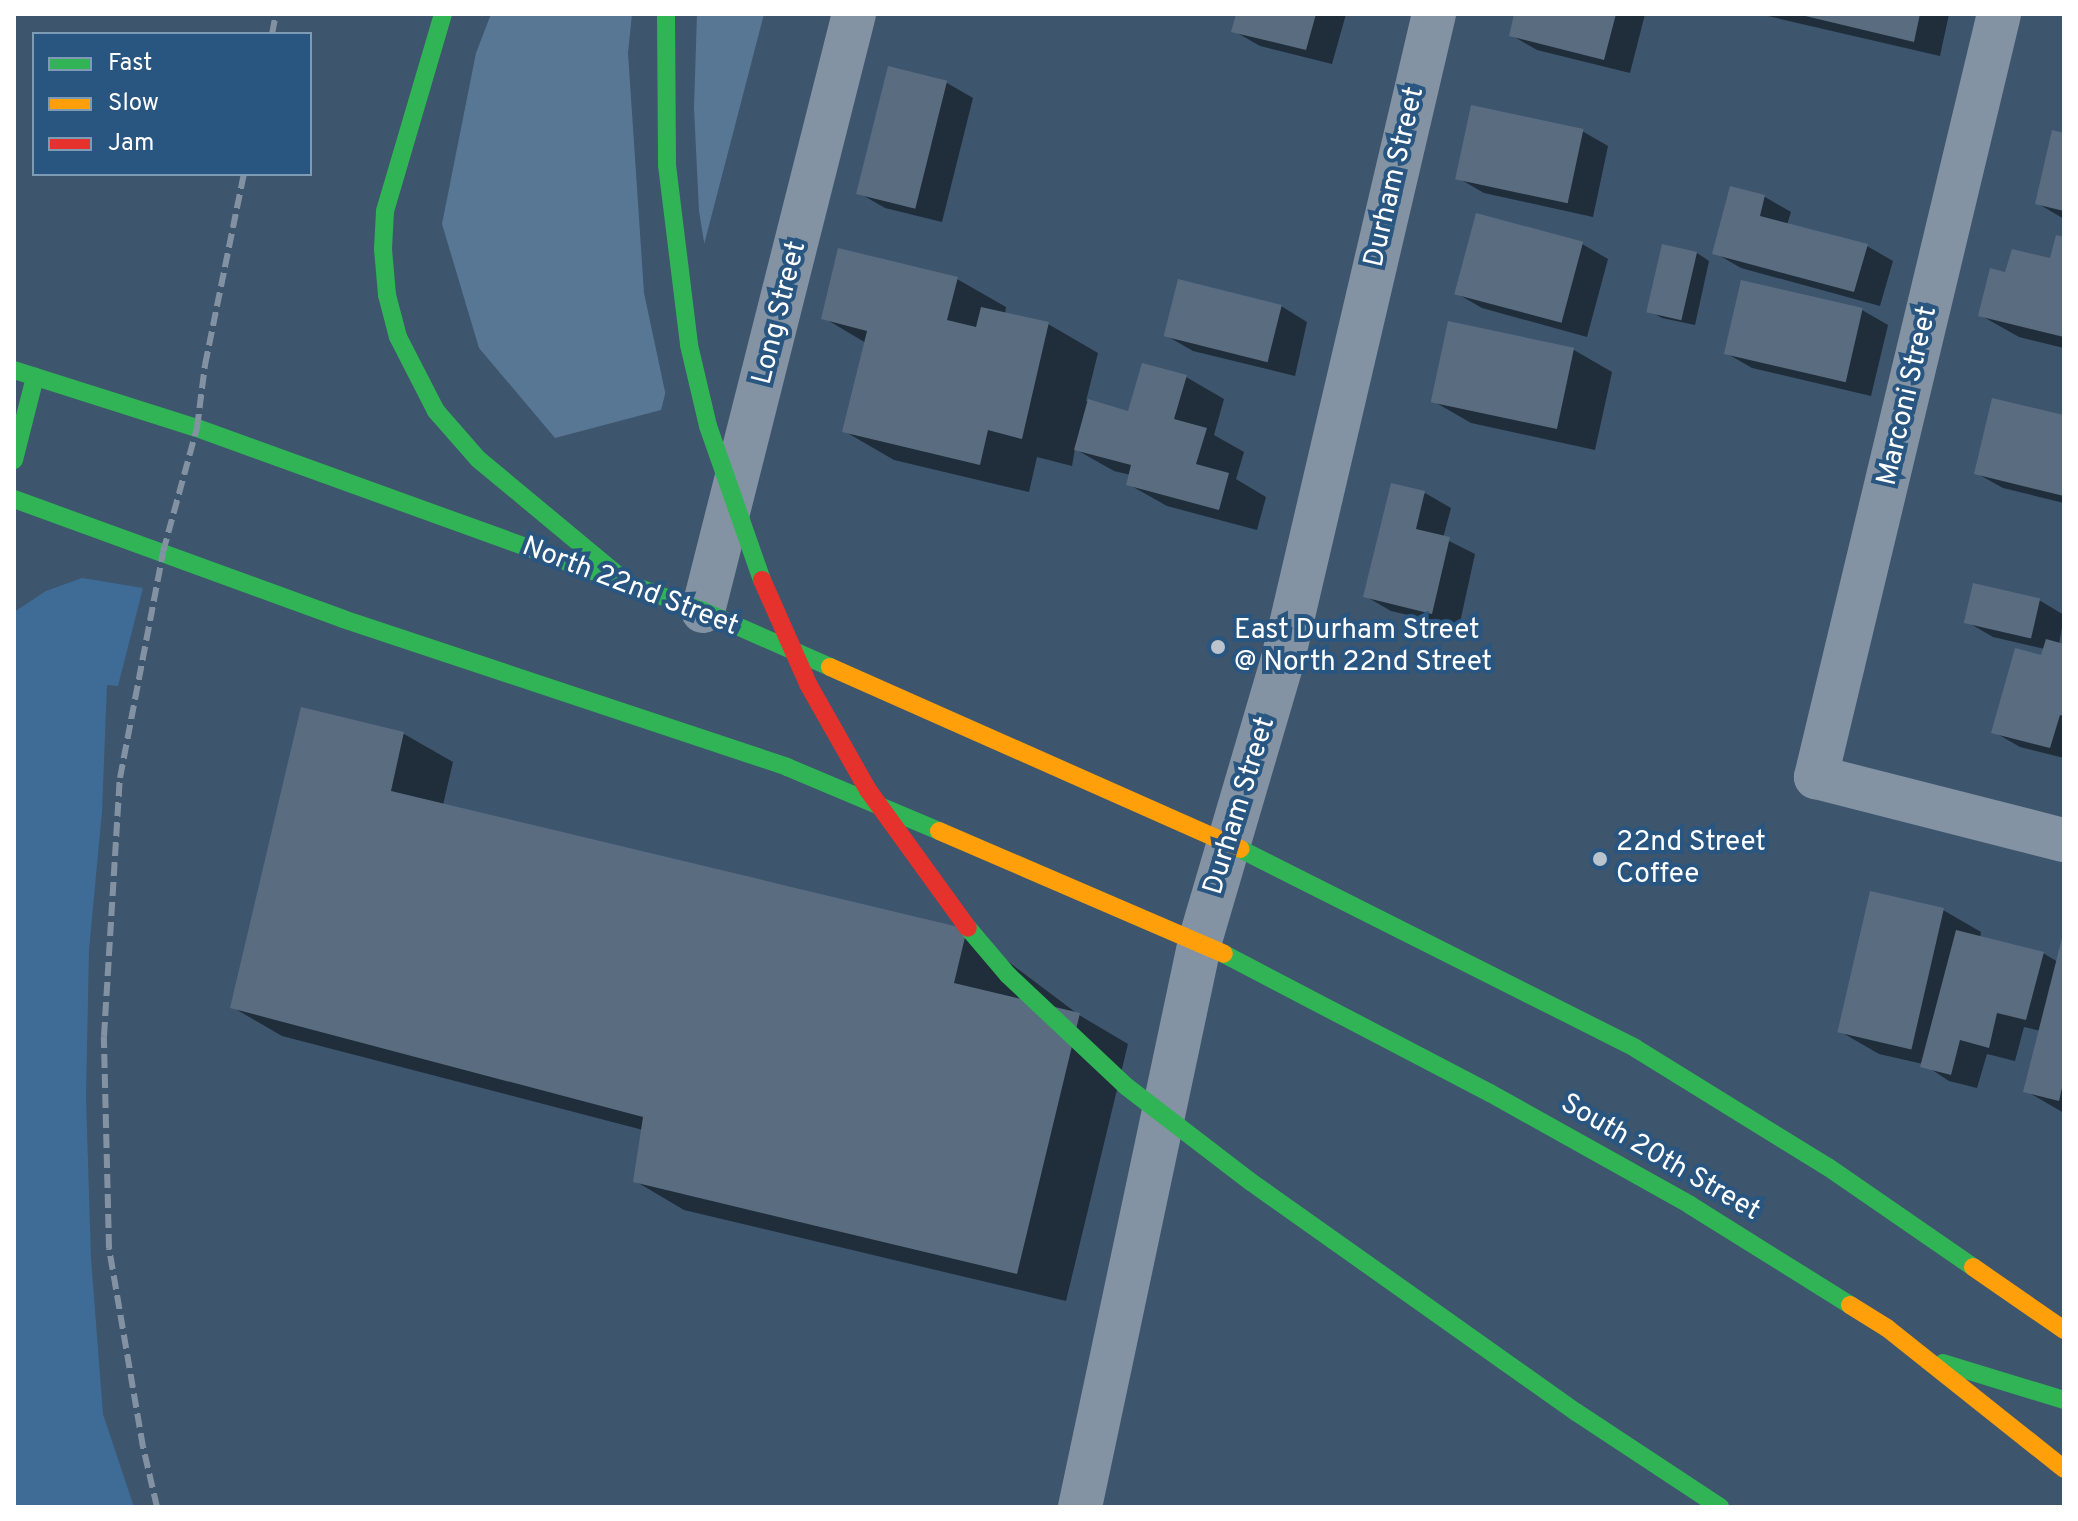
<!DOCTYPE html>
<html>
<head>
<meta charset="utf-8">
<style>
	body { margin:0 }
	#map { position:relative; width:2078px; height:1521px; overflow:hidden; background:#3d556d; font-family:Overpass,sans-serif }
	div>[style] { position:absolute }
	.green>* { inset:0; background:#3e6c97 }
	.water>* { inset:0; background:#587794 }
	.pier>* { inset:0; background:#3d556d }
	.shadow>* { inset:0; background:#0007 }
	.building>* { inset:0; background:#5a6d80; transform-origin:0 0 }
	.street>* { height:44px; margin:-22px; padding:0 22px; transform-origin:22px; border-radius:22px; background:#8393a3 }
	.fast>* { height:18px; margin:-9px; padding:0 9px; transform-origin:9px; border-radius:9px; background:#30b455 }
	.slow>* { height:18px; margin:-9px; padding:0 9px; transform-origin:9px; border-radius:9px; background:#ff9f0a }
	.rail>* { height:6px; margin-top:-3px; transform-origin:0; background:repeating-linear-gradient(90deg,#8392a3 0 14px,transparent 0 20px) }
	.fast-bridge>* { height:18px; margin:-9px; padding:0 9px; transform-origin:9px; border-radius:9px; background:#30b455 }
	.jam-bridge>* { height:18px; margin:-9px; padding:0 9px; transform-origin:9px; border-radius:9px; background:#e5322d }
	.dots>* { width:22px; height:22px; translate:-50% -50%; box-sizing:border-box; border:4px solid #295681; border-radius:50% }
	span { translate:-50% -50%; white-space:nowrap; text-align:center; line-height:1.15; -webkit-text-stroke:8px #295681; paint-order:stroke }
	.street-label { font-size:28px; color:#fff }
	.poi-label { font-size:28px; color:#fff }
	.left { translate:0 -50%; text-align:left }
	.frame { position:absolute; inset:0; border:16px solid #fff; pointer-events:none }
	.legend { position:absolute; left:32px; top:32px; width:280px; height:144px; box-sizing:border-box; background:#295681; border:2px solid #7f9ab3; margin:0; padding:10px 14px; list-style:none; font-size:24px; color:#fff }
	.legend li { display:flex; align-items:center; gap:16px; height:40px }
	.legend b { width:40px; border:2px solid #7f9ab3 }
</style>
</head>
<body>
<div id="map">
	<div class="green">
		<div style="clip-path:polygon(82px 578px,143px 588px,118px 686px,107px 685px,102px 812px,89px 950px,86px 1097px,91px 1258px,103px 1414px,134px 1507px,14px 1507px,14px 612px,46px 591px)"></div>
	</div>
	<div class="water">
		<div style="clip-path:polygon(491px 14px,764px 14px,661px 410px,555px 438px,479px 348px,442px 224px,476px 53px)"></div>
	</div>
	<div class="pier">
		<div style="clip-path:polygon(632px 14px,697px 14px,694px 108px,699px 211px,706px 254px,667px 401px,644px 293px,628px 53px)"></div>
	</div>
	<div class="shadow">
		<div style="clip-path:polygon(1238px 14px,1346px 14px,1332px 64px,1260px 46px,1234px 31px)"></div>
		<div style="clip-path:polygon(1517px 14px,1645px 14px,1630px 73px,1537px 50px,1511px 35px)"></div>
		<div style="clip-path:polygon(1759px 14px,1949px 14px,1940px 56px)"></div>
		<div style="clip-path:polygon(889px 69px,947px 83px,973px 98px,942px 222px,885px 208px,859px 193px)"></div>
		<div style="clip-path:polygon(1582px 131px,1608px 146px,1593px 217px,1484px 193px,1458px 178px)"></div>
		<div style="clip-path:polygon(2064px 135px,2064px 219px,2037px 203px)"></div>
		<div style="clip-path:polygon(1732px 189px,1765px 197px,1791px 212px,1787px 225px,1867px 246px,1893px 261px,1880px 306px,1741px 268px,1715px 253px)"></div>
		<div style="clip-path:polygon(2064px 239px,2064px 348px,2019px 337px,1980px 315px,2051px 261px)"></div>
		<div style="clip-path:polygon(1582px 244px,1608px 259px,1587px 337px,1482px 308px,1456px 293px)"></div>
		<div style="clip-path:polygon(1664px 246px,1697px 253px,1709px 261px,1695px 325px,1662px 318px,1650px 311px)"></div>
		<div style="clip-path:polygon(957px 279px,1006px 307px,1005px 314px,1048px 324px,1098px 353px,1086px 401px,1130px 413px,1186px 377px,1224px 399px,1214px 435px,1244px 452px,1236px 479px,1266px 497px,1257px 530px,1167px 506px,1128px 484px,1131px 475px,1114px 471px,1075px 449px,1072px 466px,1037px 457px,1029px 492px,894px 460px,844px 431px,866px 343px,824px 318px)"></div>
		<div style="clip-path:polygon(1281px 306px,1307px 322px,1295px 376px,1193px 351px,1167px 336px)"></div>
		<div style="clip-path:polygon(1862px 310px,1888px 325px,1871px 396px,1752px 368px,1726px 353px)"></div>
		<div style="clip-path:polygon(1449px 323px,1574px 350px,1612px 372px,1595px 450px,1471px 423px,1433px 401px)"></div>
		<div style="clip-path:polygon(2064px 417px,2064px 503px,2003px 488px,1976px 473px)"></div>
		<div style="clip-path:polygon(1425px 493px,1451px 508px,1443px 538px,1475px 554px,1459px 627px,1391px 611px,1365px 596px)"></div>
		<div style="clip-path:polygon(2039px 600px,2064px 615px,2059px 645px,2064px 646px,2064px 758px,2020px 747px,1994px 732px,2045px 649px,1993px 637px,1967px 622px)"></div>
		<div style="clip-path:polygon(303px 709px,404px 734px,453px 762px,443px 805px,966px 930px,1079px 1015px,1128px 1044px,1066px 1301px,684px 1210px,635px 1181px,643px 1130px,282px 1036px,232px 1007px)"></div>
		<div style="clip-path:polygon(1943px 910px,1981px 932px,1980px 938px,2043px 953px,2058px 962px,2064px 940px,2064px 1113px,2026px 1091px,2041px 1031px,2024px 1027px,2015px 1061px,1987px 1054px,1977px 1088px,1949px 1081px,1923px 1064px,1879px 1054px,1841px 1032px)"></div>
	</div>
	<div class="building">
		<div style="clip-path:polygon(1236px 14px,1316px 14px,1306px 50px,1231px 32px)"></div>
		<div style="clip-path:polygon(1514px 14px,1616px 14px,1604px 60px,1509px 36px)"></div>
		<div style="clip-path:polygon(1797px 14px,1920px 14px,1914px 42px)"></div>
		<div style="left:888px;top:66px;width:61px;height:132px;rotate:14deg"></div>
		<div style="left:1471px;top:105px;width:115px;height:76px;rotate:12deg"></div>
		<div style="clip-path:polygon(2052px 130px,2064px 133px,2064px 211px,2035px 204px)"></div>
		<div style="clip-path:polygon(1730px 186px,1765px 195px,1760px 216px,1868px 244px,1854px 292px,1712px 254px)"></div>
		<div style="left:1476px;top:213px;width:111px;height:84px;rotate:15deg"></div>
		<div style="clip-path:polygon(2056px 235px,2064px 237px,2064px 337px,1978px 316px,1990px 268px,2005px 272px,2012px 249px,2050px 258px)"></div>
		<div style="left:1662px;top:244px;width:36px;height:70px;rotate:13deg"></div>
		<div style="clip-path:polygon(838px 248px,958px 277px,947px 320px,976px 327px,981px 307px,1049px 322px,1022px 439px,988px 430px,980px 465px,842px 432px,867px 331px,821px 319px)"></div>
		<div style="left:1178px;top:279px;width:107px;height:59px;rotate:14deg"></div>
		<div style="left:1741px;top:280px;width:125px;height:76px;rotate:13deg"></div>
		<div style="left:1448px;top:321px;width:129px;height:83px;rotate:12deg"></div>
		<div style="clip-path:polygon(1142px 363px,1187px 375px,1174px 419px,1207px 428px,1196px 464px,1229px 473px,1219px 510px,1126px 485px,1131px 465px,1074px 450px,1088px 399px,1128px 411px)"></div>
		<div style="clip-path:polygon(1992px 398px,2064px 415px,2064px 496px,1974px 474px)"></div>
		<div style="clip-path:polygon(1391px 483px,1425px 491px,1416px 529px,1450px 537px,1432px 614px,1363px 597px)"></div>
		<div style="left:1973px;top:583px;width:69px;height:41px;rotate:13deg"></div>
		<div style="clip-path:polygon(2046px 639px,2064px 644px,2064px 716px,2060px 715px,2050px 748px,1991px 733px,2015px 648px,2041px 655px)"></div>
		<div style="clip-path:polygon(301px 707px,404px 732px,391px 791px,967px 929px,954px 983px,1080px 1013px,1017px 1274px,633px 1182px,643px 1117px,230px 1008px)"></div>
		<div style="left:1870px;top:891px;width:76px;height:145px;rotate:13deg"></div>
		<div style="clip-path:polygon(1956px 930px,2044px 952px,2026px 1020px,1997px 1013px,1989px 1048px,1960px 1040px,1951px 1075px,1920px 1067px)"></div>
		<div style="clip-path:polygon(2062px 938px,2064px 1079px,2059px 1101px,2023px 1092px)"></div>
	</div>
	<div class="street">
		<div style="left:1999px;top:14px;width:785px;rotate:103.49deg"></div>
		<div style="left:1816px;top:777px;width:256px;rotate:14.3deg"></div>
		<div style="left:703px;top:611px;width:616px;rotate:-75.81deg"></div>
		<div style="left:1080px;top:1507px;width:579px;rotate:-78.03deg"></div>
		<div style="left:1200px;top:941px;width:290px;rotate:-73.6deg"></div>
		<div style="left:1282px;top:663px;width:667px;rotate:-76.82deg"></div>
	</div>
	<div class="fast">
		<div style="left:443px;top:14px;width:205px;rotate:106.4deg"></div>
		<div style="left:385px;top:211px;width:38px;rotate:93deg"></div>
		<div style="left:383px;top:249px;width:46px;rotate:85deg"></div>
		<div style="left:387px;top:295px;width:43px;rotate:75.3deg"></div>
		<div style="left:398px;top:337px;width:83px;rotate:62.8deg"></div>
		<div style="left:436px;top:411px;width:64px;rotate:48.8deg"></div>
		<div style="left:478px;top:459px;width:197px;rotate:39.7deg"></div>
		<div style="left:14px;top:370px;width:192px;rotate:17.6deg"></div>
		<div style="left:197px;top:428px;width:538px;rotate:19.88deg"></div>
		<div style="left:703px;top:611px;width:139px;rotate:23.8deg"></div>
		<div style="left:14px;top:460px;width:86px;rotate:-75.8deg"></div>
		<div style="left:14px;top:499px;width:350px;rotate:20deg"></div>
		<div style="left:343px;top:619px;width:468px;rotate:18.4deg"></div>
		<div style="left:787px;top:767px;width:165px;rotate:22.8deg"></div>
		<div style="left:1240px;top:849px;width:442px;rotate:26.7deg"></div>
		<div style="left:1635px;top:1048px;width:227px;rotate:31.7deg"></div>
		<div style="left:1828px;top:1167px;width:176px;rotate:34.6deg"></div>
		<div style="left:1224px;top:954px;width:300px;rotate:27.6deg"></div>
		<div style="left:1490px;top:1093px;width:229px;rotate:29.2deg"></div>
		<div style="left:1690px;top:1205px;width:189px;rotate:32deg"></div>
		<div style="left:1251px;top:1182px;width:398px;rotate:35.3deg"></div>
		<div style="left:1576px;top:1412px;width:173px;rotate:33.4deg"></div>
		<div style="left:1943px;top:1363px;width:127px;rotate:17deg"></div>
	</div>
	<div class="slow">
		<div style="left:830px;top:667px;width:449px;rotate:23.9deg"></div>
		<div style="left:939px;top:831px;width:310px;rotate:23.3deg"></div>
		<div style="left:1973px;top:1267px;width:111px;rotate:34.7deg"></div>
		<div style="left:1850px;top:1305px;width:44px;rotate:31.9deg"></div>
		<div style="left:1887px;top:1328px;width:226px;rotate:38.5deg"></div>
	</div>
	<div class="rail">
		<div style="left:272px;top:34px;width:20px;rotate:-79deg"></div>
		<div style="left:157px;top:1507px;width:62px;rotate:-103.1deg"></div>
		<div style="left:143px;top:1447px;width:202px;rotate:-99.7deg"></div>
		<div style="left:109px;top:1248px;width:212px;rotate:-91.4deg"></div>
		<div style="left:104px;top:1036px;width:258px;rotate:-86.5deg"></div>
		<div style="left:120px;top:778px;width:230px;rotate:-79.2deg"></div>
		<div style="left:163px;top:552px;width:129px;rotate:-74.7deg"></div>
		<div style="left:197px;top:428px;width:64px;rotate:-82.8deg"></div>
		<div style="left:205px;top:365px;width:195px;rotate:-78.5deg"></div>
	</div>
	<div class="fast-bridge">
		<div style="left:666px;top:14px;width:151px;rotate:89.6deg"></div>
		<div style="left:667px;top:165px;width:181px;rotate:83deg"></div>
		<div style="left:689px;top:345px;width:83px;rotate:76.8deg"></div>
		<div style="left:708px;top:426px;width:163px;rotate:70.7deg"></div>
		<div style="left:968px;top:928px;width:62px;rotate:49.6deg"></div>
		<div style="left:1008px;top:975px;width:163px;rotate:43.3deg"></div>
		<div style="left:1127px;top:1087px;width:156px;rotate:37.5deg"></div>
	</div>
	<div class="jam-bridge">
		<div style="left:762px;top:580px;width:114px;rotate:66.1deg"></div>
		<div style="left:808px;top:684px;width:122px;rotate:60.5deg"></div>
		<div style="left:868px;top:790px;width:170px;rotate:54.1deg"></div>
	</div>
	<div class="dots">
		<div style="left:1218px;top:647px;background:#bbc4cc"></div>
		<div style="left:1600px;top:859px;background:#bbc4cc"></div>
	</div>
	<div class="street-label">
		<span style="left:1395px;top:177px;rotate:-77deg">Durham Street</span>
		<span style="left:780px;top:313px;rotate:-76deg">Long Street</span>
		<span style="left:1908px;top:396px;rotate:-77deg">Marconi Street</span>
		<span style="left:630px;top:587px;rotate:21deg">North 22nd Street</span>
		<span style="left:1240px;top:806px;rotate:-73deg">Durham Street</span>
		<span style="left:1660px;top:1158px;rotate:30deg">South 20th Street</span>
	</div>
	<div class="poi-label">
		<span class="left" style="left:1234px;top:647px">East Durham Street<br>@ North 22nd Street</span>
		<span class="left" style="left:1616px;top:859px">22nd Street<br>Coffee</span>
	</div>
	<div class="frame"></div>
	<ul class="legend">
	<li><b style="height:10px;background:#30b455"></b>Fast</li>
	<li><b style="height:10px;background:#ff9f0a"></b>Slow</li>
	<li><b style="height:10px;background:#e5322d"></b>Jam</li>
	</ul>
</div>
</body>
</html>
